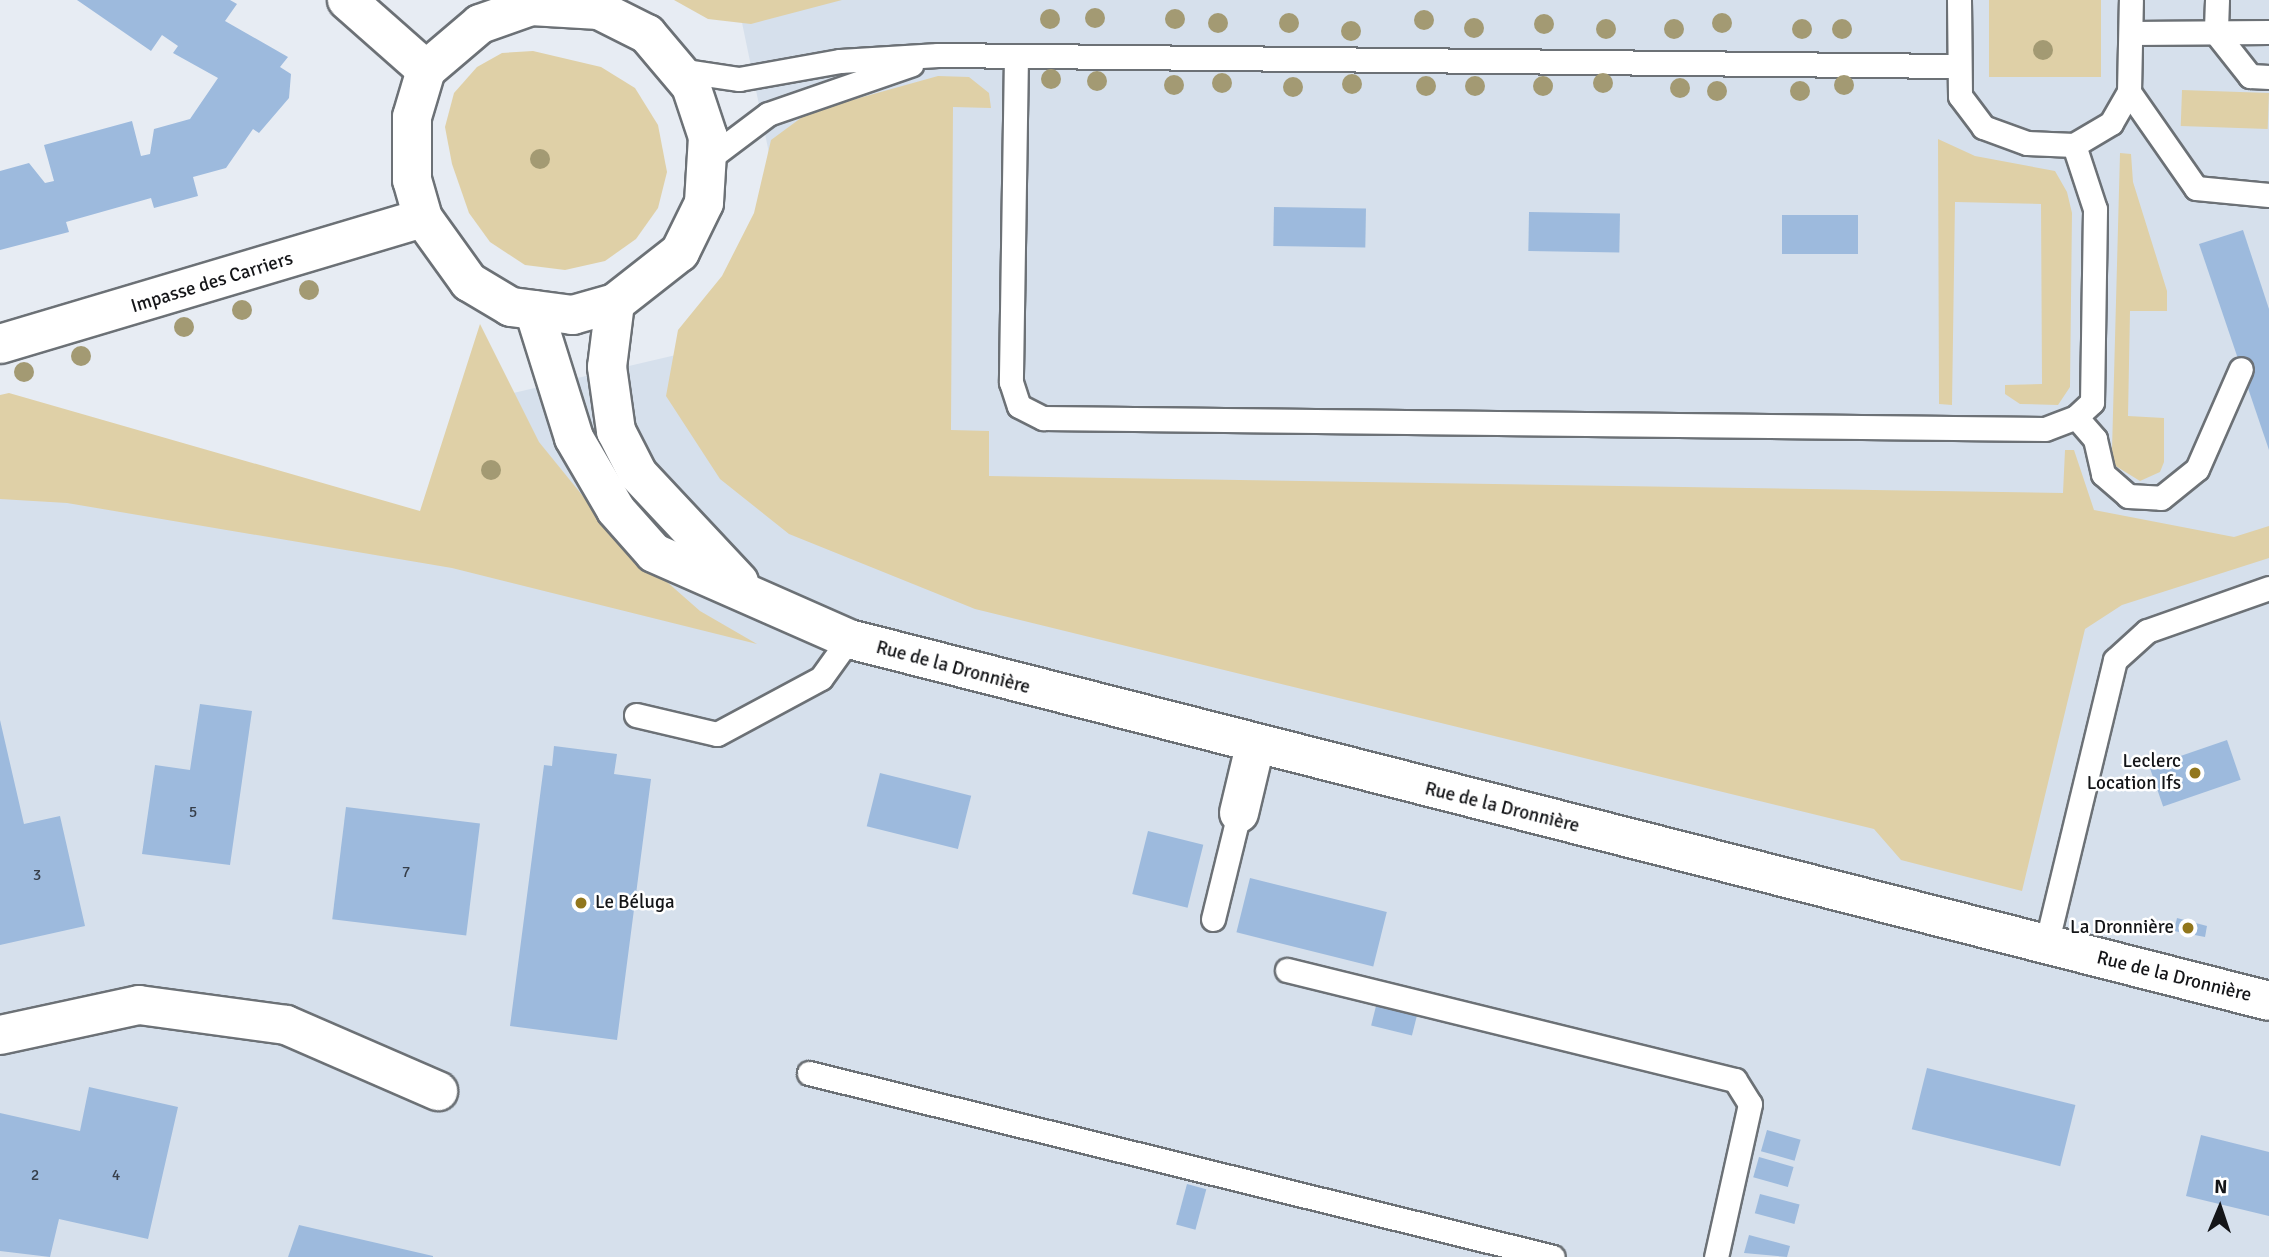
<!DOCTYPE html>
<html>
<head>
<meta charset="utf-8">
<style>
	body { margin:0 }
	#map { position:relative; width:2269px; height:1257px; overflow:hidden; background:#e7ecf3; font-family:Signika,sans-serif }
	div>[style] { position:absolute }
	.built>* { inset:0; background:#d6e0ec }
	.green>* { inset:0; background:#dfd0a7; transform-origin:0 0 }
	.building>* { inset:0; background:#9dbadd; transform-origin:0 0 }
	.roads { filter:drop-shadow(2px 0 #6c7176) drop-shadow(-2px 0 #6c7176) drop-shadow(0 2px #6c7176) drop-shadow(0 -2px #6c7176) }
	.service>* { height:23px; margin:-11.5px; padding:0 11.5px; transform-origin:11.5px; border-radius:11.5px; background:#fff }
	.minor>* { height:38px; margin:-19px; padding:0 19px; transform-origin:19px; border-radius:19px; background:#fff }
	.tertiary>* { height:38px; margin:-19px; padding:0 19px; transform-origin:19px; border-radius:19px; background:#fff }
	.trees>* { width:20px; height:20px; margin:-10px; border-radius:50%; background:#a39a73 }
	.dots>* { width:19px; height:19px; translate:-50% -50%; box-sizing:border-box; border:4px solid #fff; border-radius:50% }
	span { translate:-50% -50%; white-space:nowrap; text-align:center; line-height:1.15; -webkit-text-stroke:5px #fff; paint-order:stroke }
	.number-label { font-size:16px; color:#363e49 }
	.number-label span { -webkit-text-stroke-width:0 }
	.street-label { font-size:19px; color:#141518 }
	.poi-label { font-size:19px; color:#141518 }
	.right { translate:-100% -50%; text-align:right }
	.left { translate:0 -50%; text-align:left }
	.north { position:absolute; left:2185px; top:1173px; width:70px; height:70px; -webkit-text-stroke:5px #fff; paint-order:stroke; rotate:2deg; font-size:19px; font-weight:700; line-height:28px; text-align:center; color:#141518 }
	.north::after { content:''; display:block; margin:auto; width:24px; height:32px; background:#141518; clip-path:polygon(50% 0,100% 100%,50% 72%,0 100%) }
</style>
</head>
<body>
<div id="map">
	<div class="built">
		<div style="clip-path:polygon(705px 0,2269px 0,2269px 1257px,0 1257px,0 490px,453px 563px,500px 396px,693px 351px,776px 187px,740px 13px)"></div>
	</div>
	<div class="green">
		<div style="clip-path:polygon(674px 0,842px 0,751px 24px,708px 19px)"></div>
		<div style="left:1989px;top:0;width:112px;height:77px"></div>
		<div style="clip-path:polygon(533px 51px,601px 67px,635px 88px,658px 125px,667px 172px,658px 208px,636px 239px,605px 261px,565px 270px,525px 265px,490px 242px,469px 213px,452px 164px,445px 127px,454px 93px,477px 67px,502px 53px)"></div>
		<div style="clip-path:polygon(938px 76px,969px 77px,989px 93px,991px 108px,953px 107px,951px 430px,989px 431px,989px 476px,2063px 493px,2065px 450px,2074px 450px,2094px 510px,2234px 537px,2269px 526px,2269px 558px,2122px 605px,2085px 629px,2022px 891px,1901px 860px,1874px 829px,975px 609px,789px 534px,720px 479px,666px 396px,678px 330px,722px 276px,754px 213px,771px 140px,809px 112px)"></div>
		<div style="left:2182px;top:90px;width:87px;height:36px;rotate:2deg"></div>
		<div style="clip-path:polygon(1938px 139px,1975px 156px,2055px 171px,2067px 192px,2072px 213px,2070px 387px,2058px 405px,2020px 404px,2005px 394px,2005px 385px,2042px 384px,2041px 204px,1955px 202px,1952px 405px,1939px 404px)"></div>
		<div style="clip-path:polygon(2120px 153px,2131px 154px,2133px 182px,2167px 291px,2167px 311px,2130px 311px,2128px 416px,2164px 418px,2164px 462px,2160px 472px,2140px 481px,2114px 465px,2112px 450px)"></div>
		<div style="clip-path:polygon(480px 324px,539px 442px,617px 538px,700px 611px,757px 644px,452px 568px,67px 503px,0 499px,0 395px,9px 393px,420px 511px)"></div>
	</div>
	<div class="building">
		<div style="clip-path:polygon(77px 0,230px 0,237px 4px,225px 21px,288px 57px,280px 67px,291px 74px,289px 98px,259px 133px,253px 129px,226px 168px,193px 177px,198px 196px,154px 208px,151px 198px,66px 222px,69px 232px,0 250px,0 171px,29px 163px,45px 183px,54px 181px,44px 145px,132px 121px,141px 156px,150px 154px,154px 129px,190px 119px,218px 78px,173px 53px,178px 46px,162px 35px,151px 51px)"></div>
		<div style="left:1274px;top:207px;width:92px;height:39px;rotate:1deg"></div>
		<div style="left:1529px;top:212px;width:91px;height:39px;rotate:1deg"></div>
		<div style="left:1782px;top:215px;width:76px;height:39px"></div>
		<div style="clip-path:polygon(2243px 230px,2269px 309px,2269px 450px,2199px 244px)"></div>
		<div style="clip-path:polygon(200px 704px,252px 711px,230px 865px,142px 854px,155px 765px,190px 770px)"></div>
		<div style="clip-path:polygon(0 720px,24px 824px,60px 816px,85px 926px,0 945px)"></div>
		<div style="left:2227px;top:740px;width:42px;height:82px;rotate:71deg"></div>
		<div style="clip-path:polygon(554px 746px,617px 754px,614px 774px,651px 779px,617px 1040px,510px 1026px,544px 765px,552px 766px)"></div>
		<div style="left:880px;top:773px;width:94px;height:55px;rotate:14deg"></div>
		<div style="left:346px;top:807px;width:135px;height:113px;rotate:7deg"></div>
		<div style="left:1148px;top:831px;width:57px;height:65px;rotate:14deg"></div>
		<div style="left:1250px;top:878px;width:141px;height:56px;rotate:14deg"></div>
		<div style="clip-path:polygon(2177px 918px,2207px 926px,2205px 937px,2174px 931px)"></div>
		<div style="left:1376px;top:1006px;width:42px;height:20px;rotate:14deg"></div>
		<div style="left:1927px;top:1068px;width:153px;height:63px;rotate:14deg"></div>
		<div style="clip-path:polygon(89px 1087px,178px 1107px,148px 1239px,59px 1219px,50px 1257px,0 1251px,0 1113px,80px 1131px)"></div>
		<div style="left:1767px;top:1130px;width:35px;height:22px;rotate:16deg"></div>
		<div style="clip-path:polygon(2201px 1135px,2269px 1152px,2269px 1216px,2186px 1196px)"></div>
		<div style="left:1759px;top:1157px;width:36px;height:21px;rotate:16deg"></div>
		<div style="left:1187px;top:1184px;width:20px;height:42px;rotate:15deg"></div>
		<div style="left:1760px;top:1194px;width:41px;height:20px;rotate:15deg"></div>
		<div style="clip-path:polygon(299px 1225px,433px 1256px,433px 1257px,288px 1257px)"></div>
		<div style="clip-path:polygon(1749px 1235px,1790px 1246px,1787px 1257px,1744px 1253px)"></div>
	</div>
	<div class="roads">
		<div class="service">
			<div style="left:1959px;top:0;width:96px;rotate:89.4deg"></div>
			<div style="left:1960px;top:96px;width:39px;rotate:53deg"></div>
			<div style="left:1983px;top:127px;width:47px;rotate:20deg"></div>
			<div style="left:2027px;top:143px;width:47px;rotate:2.4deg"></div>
			<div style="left:2074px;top:145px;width:43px;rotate:-30.7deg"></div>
			<div style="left:2111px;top:123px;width:36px;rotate:-60deg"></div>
			<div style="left:2129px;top:92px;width:92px;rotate:-88.8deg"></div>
			<div style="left:2217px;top:0;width:33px;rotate:92deg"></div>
			<div style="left:2216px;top:33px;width:55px;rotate:51.7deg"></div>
			<div style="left:2250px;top:76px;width:19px;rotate:3deg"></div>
			<div style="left:2131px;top:33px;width:138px;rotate:-0.4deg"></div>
			<div style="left:1016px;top:56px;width:326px;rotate:90.9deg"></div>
			<div style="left:1011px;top:382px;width:25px;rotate:72deg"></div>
			<div style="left:1019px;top:406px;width:27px;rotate:27deg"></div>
			<div style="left:1043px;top:418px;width:1002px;rotate:0.63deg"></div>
			<div style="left:2045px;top:429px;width:33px;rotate:-21deg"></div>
			<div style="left:2076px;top:417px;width:22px;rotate:-43deg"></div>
			<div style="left:2092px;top:402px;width:193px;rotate:-89.1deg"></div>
			<div style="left:2095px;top:209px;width:67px;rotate:-108.2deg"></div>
			<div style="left:678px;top:70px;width:62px;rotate:8.4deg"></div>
			<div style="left:739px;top:79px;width:103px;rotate:-10.1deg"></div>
			<div style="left:840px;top:61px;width:98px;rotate:-3.5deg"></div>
			<div style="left:938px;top:55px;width:1021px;rotate:0.62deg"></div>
			<div style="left:2129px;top:92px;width:117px;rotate:55.1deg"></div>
			<div style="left:2196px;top:188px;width:73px;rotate:5.5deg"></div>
			<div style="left:707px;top:160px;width:76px;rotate:-37deg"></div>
			<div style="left:768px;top:114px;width:152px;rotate:-19.1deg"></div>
			<div style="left:2076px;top:417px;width:29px;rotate:49deg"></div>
			<div style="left:2095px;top:439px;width:36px;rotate:77deg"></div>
			<div style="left:2103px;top:474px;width:33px;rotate:41deg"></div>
			<div style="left:2128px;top:496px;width:33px;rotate:3deg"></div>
			<div style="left:2161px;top:498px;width:46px;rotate:-38.9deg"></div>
			<div style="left:2197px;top:469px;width:109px;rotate:-66.3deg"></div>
			<div style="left:636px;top:715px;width:83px;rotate:13.2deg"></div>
			<div style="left:717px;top:734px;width:118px;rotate:-28.3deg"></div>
			<div style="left:821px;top:678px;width:48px;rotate:-54.3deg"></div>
			<div style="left:1213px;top:919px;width:109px;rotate:-76.2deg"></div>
			<div style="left:2046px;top:945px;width:293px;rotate:-76.4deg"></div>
			<div style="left:2115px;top:660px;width:43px;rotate:-42.2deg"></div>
			<div style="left:2147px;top:631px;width:129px;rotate:-19.4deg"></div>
			<div style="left:1287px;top:970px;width:461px;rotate:13.8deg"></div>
			<div style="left:1735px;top:1080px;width:28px;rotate:58deg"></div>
			<div style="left:1750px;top:1104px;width:157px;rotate:102.5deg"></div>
			<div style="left:809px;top:1073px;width:766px;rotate:13.89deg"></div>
		</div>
		<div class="minor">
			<div style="left:0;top:344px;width:441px;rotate:-16.6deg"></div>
			<div style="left:1239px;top:813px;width:69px;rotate:-76.6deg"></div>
			<div style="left:0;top:1035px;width:142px;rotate:-12.2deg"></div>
			<div style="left:139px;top:1005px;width:148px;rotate:7.7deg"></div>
			<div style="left:286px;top:1025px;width:166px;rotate:23.5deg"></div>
		</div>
		<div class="tertiary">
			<div style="left:347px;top:0;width:106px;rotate:41.5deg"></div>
			<div style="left:531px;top:6px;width:68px;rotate:3.4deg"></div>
			<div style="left:599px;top:10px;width:54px;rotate:26.6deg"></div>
			<div style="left:647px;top:34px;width:68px;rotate:49.8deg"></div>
			<div style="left:691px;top:86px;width:54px;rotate:71.6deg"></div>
			<div style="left:708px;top:137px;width:66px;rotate:93.5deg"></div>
			<div style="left:704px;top:203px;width:55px;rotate:116.1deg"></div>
			<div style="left:680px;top:252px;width:83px;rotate:141.9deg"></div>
			<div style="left:615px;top:303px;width:44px;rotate:164.1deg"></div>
			<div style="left:573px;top:315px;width:63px;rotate:-172.6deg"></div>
			<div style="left:511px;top:307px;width:49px;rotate:-149.2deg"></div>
			<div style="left:469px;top:282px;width:79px;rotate:-125.7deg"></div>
			<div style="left:423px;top:218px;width:40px;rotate:-106deg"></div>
			<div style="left:412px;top:180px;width:63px;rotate:-90deg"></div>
			<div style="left:412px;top:117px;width:49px;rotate:-73.4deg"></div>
			<div style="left:426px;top:70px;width:71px;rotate:-40.4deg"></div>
			<div style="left:480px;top:24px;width:54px;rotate:-19.4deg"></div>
			<div style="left:615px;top:303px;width:64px;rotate:97.1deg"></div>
			<div style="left:607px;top:367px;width:65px;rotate:82deg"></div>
			<div style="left:616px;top:431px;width:48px;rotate:62.9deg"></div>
			<div style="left:638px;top:474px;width:148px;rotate:46.9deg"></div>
			<div style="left:534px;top:310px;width:134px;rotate:72.6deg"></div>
			<div style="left:574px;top:438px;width:83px;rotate:59.7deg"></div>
			<div style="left:616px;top:510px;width:57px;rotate:48.5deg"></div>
			<div style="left:654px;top:553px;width:213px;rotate:23.8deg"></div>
			<div style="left:849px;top:639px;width:1465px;rotate:14.3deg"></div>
		</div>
	</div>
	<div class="trees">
		<div style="left:1095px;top:18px"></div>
		<div style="left:1050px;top:19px"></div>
		<div style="left:1175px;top:19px"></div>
		<div style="left:1424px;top:20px"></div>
		<div style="left:1218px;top:23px"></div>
		<div style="left:1289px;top:23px"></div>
		<div style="left:1722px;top:23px"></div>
		<div style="left:1544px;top:24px"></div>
		<div style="left:1474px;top:28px"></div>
		<div style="left:1606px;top:29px"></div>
		<div style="left:1674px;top:29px"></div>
		<div style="left:1802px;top:29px"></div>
		<div style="left:1842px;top:29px"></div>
		<div style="left:1351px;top:31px"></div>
		<div style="left:2043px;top:50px"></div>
		<div style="left:1051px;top:79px"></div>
		<div style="left:1097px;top:81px"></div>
		<div style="left:1222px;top:83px"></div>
		<div style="left:1603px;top:83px"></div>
		<div style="left:1352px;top:84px"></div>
		<div style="left:1174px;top:85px"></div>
		<div style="left:1844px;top:85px"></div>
		<div style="left:1426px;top:86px"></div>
		<div style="left:1475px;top:86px"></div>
		<div style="left:1543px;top:86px"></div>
		<div style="left:1293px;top:87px"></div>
		<div style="left:1680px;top:88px"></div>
		<div style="left:1717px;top:91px"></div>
		<div style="left:1800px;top:91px"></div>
		<div style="left:540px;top:159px"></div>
		<div style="left:309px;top:290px"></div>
		<div style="left:242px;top:310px"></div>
		<div style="left:184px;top:327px"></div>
		<div style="left:81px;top:356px"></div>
		<div style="left:24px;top:372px"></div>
		<div style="left:491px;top:470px"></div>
	</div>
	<div class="dots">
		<div style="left:2195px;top:773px;background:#91761c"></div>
		<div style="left:581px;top:903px;background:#91761c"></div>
		<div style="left:2188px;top:928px;background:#91761c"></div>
	</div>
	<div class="number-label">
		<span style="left:193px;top:812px">5</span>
		<span style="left:406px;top:872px">7</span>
		<span style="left:37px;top:875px">3</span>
		<span style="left:35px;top:1175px">2</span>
		<span style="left:116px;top:1175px">4</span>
	</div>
	<div class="street-label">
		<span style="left:212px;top:283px;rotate:-17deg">Impasse des Carriers</span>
		<span style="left:953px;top:668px;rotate:15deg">Rue de la Dronnière</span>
		<span style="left:1502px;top:808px;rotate:14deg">Rue de la Dronnière</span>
		<span style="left:2174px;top:977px;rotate:14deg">Rue de la Dronnière</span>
	</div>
	<div class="poi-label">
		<span class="right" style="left:2181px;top:773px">Leclerc<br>Location Ifs</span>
		<span class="left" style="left:595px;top:903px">Le Béluga</span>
		<span class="right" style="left:2174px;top:928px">La Dronnière</span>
	</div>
	<div class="north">N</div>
</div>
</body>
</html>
